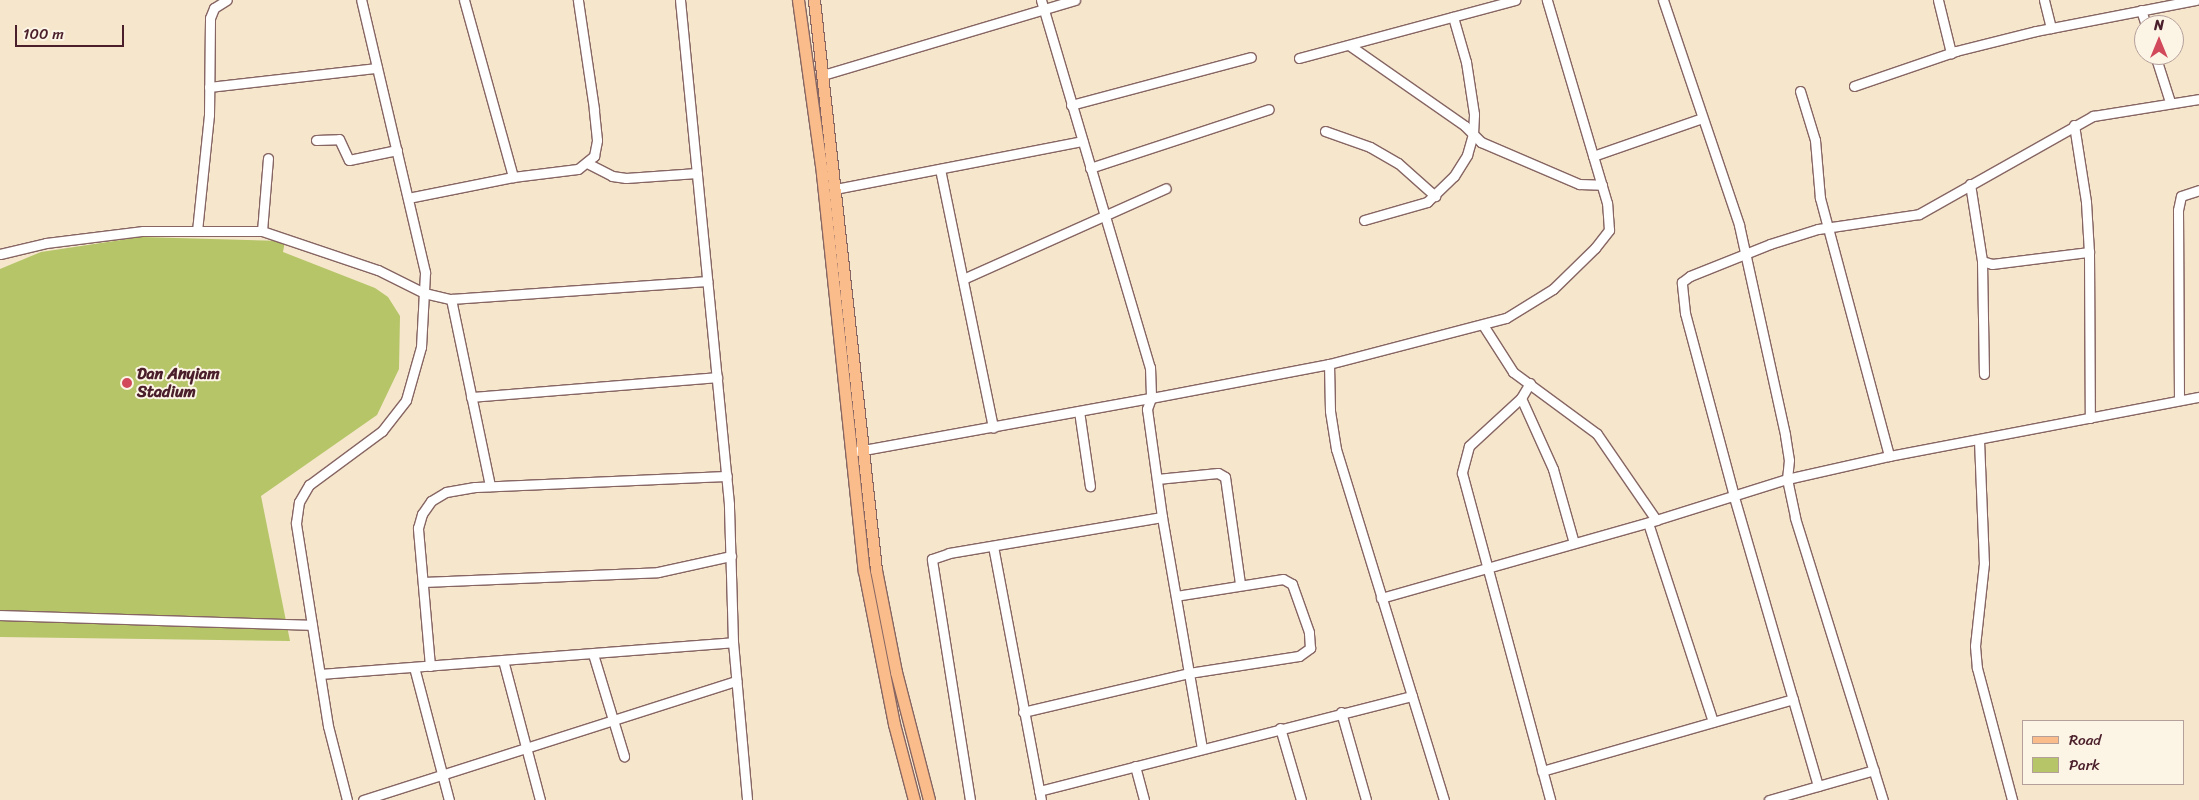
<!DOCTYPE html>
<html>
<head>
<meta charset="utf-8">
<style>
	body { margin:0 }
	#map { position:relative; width:2199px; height:800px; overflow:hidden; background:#f5e6cc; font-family:Sriracha,sans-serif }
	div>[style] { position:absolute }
	.green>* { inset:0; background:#b5c568 }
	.roads { filter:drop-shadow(1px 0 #866563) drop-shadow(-1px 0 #866563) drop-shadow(0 1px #866563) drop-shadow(0 -1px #866563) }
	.minor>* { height:9px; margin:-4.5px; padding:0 4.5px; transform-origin:4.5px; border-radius:4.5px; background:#fff }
	.major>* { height:11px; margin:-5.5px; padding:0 5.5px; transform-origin:5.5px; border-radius:5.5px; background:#f9bc8a }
	.dots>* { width:14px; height:14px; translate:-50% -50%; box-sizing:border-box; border:2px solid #fcf5e5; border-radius:50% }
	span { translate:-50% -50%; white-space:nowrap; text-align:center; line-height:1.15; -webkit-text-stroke:4px #fcf5e5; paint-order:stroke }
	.poi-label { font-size:16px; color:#4a1f2b; font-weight:700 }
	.left { translate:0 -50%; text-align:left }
	.legend { position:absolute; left:2022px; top:720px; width:162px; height:65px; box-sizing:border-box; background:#fcf5e5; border:1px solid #b59f9b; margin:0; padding:6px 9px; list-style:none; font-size:15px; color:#4a1f2b }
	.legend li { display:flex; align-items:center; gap:10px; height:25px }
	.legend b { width:25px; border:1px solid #b59f9b }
	.north { position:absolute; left:2134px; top:15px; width:50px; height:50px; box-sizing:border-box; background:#fcf5e5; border:1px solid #b59f9b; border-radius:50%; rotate:0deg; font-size:14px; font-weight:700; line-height:20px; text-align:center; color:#4a1f2b }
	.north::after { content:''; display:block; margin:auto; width:18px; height:22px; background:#d1495b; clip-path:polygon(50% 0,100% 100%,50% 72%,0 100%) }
	.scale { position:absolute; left:15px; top:25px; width:109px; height:22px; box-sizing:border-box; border:2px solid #4a1f2b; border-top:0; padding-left:6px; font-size:15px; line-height:18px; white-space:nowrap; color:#4a1f2b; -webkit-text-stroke:4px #fcf5e5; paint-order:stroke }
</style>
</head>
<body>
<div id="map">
	<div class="green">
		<div style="clip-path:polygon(141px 237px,285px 241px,283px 252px,375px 288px,388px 297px,400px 316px,399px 369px,377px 415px,261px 496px,290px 641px,0 637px,0 269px,41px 252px)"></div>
	</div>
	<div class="roads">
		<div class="minor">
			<div style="left:464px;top:0;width:184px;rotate:74.5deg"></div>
			<div style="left:1041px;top:0;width:383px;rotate:73.5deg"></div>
			<div style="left:1150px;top:367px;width:31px;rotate:88deg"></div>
			<div style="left:1151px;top:398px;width:181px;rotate:-10.8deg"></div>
			<div style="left:1663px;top:0;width:237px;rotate:71.3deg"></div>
			<div style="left:1739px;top:225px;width:215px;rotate:77.6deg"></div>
			<div style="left:1785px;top:435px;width:25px;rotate:81deg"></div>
			<div style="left:1789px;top:460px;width:19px;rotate:96deg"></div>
			<div style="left:1787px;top:479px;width:40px;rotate:78deg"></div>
			<div style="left:1795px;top:518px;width:295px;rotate:72.7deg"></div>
			<div style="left:1938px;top:0;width:55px;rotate:76.2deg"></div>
			<div style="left:2044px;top:0;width:29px;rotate:76deg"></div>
			<div style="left:2141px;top:10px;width:16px;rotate:72deg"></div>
			<div style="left:1349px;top:45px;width:141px;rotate:34.9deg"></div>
			<div style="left:1465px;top:126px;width:23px;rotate:45deg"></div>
			<div style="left:1481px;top:142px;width:107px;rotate:23.2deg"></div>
			<div style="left:1579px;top:184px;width:23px;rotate:2deg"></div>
			<div style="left:2155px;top:55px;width:49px;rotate:72.3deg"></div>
			<div style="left:1299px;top:58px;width:224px;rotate:-15deg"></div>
			<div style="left:823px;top:75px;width:263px;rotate:-16.6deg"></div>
			<div style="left:1854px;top:86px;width:108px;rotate:-18.9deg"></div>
			<div style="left:1956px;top:51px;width:82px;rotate:-14deg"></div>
			<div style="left:2036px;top:31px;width:163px;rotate:-11deg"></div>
			<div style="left:209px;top:87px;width:169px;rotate:-6.5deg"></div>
			<div style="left:1800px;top:91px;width:51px;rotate:73deg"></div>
			<div style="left:1815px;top:140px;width:58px;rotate:85.1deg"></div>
			<div style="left:1820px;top:198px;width:267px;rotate:75deg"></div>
			<div style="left:1071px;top:105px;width:186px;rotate:-14.9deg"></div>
			<div style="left:2074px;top:125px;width:78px;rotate:81.1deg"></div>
			<div style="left:2086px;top:202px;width:50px;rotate:86.6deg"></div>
			<div style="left:2089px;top:252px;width:166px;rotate:89.7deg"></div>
			<div style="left:1325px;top:131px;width:48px;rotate:19.6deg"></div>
			<div style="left:1370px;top:147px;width:32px;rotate:30deg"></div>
			<div style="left:1398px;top:163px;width:50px;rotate:41.7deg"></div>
			<div style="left:316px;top:140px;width:23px;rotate:-2deg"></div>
			<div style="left:339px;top:139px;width:23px;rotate:65deg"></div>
			<div style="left:349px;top:160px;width:49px;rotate:-11.8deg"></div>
			<div style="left:1593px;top:156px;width:115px;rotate:-19.2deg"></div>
			<div style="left:587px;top:163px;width:28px;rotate:27deg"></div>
			<div style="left:612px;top:176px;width:14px;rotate:8deg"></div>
			<div style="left:626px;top:178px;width:71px;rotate:-4deg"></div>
			<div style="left:1090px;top:168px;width:188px;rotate:-18.2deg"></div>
			<div style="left:940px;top:169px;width:264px;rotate:78.4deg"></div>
			<div style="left:1970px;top:184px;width:78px;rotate:81.1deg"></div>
			<div style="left:1982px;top:261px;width:10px;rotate:17deg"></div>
			<div style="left:1992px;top:264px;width:98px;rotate:-7.1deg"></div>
			<div style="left:835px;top:189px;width:252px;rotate:-11deg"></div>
			<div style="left:408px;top:198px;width:107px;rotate:-11.3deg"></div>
			<div style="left:513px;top:177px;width:65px;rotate:-7deg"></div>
			<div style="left:578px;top:169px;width:21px;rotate:-39deg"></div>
			<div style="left:594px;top:156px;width:16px;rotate:-79deg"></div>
			<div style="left:597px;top:140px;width:31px;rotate:-96deg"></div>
			<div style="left:594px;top:109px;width:110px;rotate:-98.4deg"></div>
			<div style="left:1364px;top:220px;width:66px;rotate:-15.9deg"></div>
			<div style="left:1427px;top:202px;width:37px;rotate:-44deg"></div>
			<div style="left:1454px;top:176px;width:25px;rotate:-58deg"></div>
			<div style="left:1467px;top:155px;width:22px;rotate:-74deg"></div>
			<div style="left:1473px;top:134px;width:20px;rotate:-87deg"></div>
			<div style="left:1474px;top:114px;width:53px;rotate:-98.7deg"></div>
			<div style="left:1466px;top:62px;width:47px;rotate:-106.1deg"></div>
			<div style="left:197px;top:231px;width:117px;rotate:-84.1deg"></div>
			<div style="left:209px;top:115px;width:97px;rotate:-89.4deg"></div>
			<div style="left:210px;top:18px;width:11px;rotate:-68deg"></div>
			<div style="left:214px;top:8px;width:15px;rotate:-32deg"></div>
			<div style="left:262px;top:231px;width:73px;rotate:-85.3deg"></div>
			<div style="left:0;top:254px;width:47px;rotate:-13.4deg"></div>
			<div style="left:46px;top:243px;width:98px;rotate:-7.1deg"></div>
			<div style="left:143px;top:231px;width:119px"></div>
			<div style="left:262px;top:231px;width:122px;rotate:18.6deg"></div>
			<div style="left:378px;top:270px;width:51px;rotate:26.6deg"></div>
			<div style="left:424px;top:293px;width:28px;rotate:13deg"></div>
			<div style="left:451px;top:299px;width:257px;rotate:-4deg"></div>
			<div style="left:1982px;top:261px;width:113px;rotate:89deg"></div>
			<div style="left:963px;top:279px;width:222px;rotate:-24.1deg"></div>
			<div style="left:451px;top:299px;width:191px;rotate:78.2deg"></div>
			<div style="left:1483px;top:325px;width:56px;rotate:57.4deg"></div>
			<div style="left:1513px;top:372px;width:104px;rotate:36.4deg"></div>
			<div style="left:1597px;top:434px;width:104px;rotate:55.5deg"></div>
			<div style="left:1530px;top:383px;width:17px;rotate:121deg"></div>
			<div style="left:1521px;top:398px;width:71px;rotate:137.3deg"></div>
			<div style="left:1469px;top:446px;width:28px;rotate:105deg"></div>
			<div style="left:1462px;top:473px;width:339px;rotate:74.9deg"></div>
			<div style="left:471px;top:397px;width:247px;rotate:-4.6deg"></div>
			<div style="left:1521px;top:398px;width:78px;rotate:65.7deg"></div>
			<div style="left:1553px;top:469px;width:77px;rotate:74.2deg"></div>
			<div style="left:2179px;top:400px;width:190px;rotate:-90.3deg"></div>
			<div style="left:2178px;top:210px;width:14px;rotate:-78deg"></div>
			<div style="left:2181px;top:196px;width:19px;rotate:-18deg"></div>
			<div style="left:1079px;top:411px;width:76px;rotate:81.7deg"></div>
			<div style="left:1979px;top:440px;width:123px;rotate:87.7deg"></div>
			<div style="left:1984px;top:563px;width:83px;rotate:96.2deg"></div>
			<div style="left:1975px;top:646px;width:22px;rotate:85deg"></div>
			<div style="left:1977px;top:668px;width:137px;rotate:75.1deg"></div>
			<div style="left:858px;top:451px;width:298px;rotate:-10.3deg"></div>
			<div style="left:1151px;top:398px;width:12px;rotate:110deg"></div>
			<div style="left:1147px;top:409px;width:109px;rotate:82.1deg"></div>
			<div style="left:1162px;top:517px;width:234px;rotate:80.2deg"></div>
			<div style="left:1157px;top:479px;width:61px;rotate:-5.6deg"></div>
			<div style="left:1218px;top:473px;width:8px;rotate:30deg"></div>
			<div style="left:1225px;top:477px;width:108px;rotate:82deg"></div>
			<div style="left:1648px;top:523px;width:209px;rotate:71.9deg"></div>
			<div style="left:993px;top:546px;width:258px;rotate:79.3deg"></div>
			<div style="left:423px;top:582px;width:235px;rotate:-2.4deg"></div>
			<div style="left:658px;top:572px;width:75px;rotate:-12.4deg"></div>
			<div style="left:1381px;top:598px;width:286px;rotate:-15.8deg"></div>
			<div style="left:1656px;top:520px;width:137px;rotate:-17.4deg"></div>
			<div style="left:1787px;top:479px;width:105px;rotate:-12.7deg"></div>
			<div style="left:1889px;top:456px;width:316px;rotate:-10.8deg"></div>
			<div style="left:0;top:615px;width:312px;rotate:1.8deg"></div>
			<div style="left:733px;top:642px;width:159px;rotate:84.9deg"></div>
			<div style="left:593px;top:654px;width:107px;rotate:73.1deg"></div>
			<div style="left:503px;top:660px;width:145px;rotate:75.2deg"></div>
			<div style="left:430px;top:666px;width:139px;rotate:-95deg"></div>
			<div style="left:418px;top:528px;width:15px;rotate:-74deg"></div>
			<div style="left:422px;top:514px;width:16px;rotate:-55deg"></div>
			<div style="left:431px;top:501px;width:17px;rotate:-31deg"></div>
			<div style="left:446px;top:492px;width:29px;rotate:-10deg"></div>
			<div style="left:475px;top:487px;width:252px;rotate:-2.5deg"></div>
			<div style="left:414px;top:667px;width:138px;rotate:75.3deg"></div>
			<div style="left:320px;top:674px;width:414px;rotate:-4.4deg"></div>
			<div style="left:733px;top:642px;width:138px;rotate:-91.7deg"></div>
			<div style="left:729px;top:504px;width:506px;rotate:-95.55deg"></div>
			<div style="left:1023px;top:712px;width:171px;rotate:-13.2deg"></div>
			<div style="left:1189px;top:673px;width:111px;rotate:-8.8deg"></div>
			<div style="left:1299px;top:656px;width:14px;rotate:-36deg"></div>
			<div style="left:1310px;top:648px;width:16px;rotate:-94deg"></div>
			<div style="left:1309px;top:632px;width:51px;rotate:-109.5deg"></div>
			<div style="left:1292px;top:584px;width:10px;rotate:-151deg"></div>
			<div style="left:1283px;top:579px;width:108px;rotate:171deg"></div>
			<div style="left:1341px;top:712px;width:91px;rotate:74.1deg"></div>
			<div style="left:1280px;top:728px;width:75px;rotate:73.7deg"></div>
			<div style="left:1135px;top:766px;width:35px;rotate:75deg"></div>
			<div style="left:1542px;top:771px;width:261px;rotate:-16deg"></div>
			<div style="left:1818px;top:786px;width:302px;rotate:-106.2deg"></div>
			<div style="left:1734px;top:496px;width:189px;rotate:-105deg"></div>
			<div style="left:1685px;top:313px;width:31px;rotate:-96deg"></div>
			<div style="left:1682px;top:282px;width:10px;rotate:-37deg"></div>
			<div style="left:1690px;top:276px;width:86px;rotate:-21.8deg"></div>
			<div style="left:1770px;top:244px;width:50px;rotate:-17.4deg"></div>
			<div style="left:1818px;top:229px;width:102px;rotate:-8.4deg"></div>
			<div style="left:1919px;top:214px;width:200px;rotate:-29.4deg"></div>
			<div style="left:2093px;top:116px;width:107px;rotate:-9.1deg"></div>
			<div style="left:1039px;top:791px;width:385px;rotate:-14.3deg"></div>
			<div style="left:347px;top:800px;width:76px;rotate:-104.4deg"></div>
			<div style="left:328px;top:726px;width:206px;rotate:-99deg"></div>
			<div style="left:296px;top:523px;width:21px;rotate:-82deg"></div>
			<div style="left:299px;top:502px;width:20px;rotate:-60deg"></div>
			<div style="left:309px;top:485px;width:91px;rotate:-36.5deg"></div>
			<div style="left:382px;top:431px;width:39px;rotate:-52deg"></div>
			<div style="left:406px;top:400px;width:55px;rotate:-74.2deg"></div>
			<div style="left:421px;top:347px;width:75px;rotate:-86.9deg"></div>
			<div style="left:425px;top:272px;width:279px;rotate:-103.2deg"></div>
			<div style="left:363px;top:800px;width:392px;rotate:-17.7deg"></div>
			<div style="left:970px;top:800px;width:244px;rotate:-99deg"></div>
			<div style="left:932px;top:559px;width:18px;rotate:-19deg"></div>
			<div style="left:949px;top:553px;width:216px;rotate:-9.6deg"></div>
			<div style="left:1444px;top:800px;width:367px;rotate:-107.1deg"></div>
			<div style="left:1336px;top:449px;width:38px;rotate:-99deg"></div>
			<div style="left:1330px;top:411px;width:47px;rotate:-91.2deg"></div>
			<div style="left:1329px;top:364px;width:183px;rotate:-14.6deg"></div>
			<div style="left:1506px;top:318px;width:55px;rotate:-31.7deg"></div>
			<div style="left:1553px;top:289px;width:59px;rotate:-44.3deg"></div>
			<div style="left:1595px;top:248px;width:23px;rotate:-52deg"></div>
			<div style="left:1609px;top:230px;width:27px;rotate:-94deg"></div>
			<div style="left:1607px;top:203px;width:212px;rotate:-106.5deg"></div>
			<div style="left:1769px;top:800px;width:109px;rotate:-15.9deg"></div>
		</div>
		<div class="major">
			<div style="left:798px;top:0;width:176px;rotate:82.1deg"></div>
			<div style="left:822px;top:174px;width:399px;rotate:84deg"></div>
			<div style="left:864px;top:571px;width:156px;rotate:78.9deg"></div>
			<div style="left:894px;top:724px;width:79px;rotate:75.3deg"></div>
			<div style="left:814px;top:0;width:573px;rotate:83.79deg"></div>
			<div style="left:876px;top:570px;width:104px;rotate:78.9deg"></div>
			<div style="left:896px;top:672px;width:132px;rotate:75.5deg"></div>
		</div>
	</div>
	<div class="dots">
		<div style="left:127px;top:383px;background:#d1495b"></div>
	</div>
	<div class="poi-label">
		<span class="left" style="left:137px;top:383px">Dan Anyiam<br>Stadium</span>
	</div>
	<ul class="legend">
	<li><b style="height:6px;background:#f9bc8a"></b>Road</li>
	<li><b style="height:14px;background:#b5c568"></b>Park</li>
	</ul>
	<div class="north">N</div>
	<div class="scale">100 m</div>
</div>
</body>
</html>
